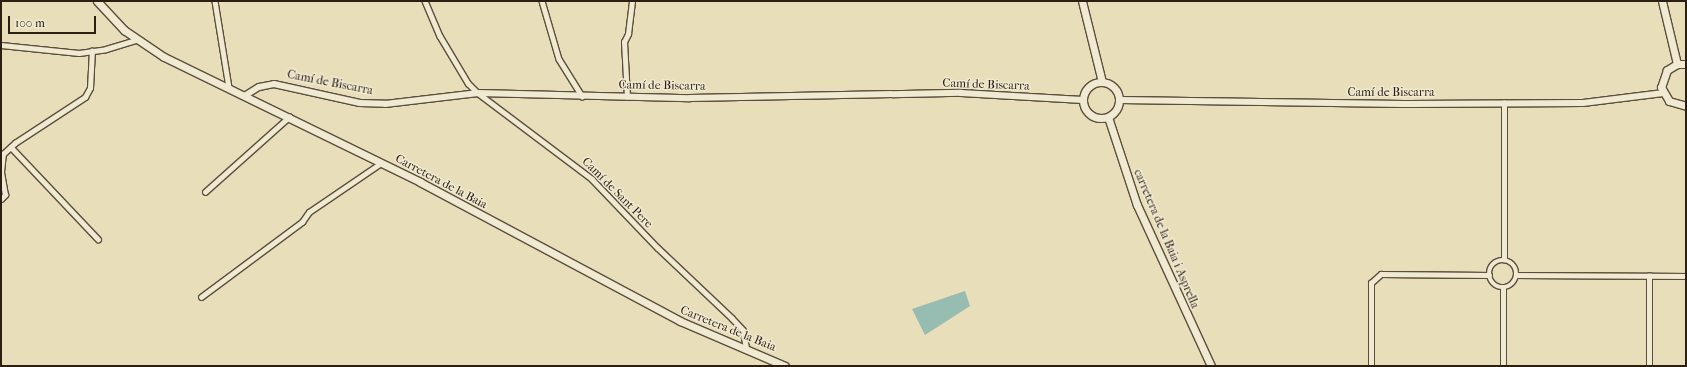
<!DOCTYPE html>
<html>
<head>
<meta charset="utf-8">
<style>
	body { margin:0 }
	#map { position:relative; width:1687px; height:367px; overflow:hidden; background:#e8deba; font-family:"IM FELL French Canon",serif }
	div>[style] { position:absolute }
	.water>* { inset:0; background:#97bcb2 }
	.roads { filter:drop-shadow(1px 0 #5b4e3b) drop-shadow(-1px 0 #5b4e3b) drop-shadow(0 1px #5b4e3b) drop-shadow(0 -1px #5b4e3b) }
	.minor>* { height:4.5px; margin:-2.25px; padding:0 2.25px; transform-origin:2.25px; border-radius:2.25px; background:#f0ead2 }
	.minor>.ring { margin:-2.25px; padding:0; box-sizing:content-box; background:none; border:4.5px solid #f0ead2; border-radius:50% }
	.tertiary>* { height:6px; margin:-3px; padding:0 3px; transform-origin:3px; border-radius:3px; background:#f0ead2 }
	.secondary>* { height:7px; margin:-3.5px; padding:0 3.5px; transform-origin:3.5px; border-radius:3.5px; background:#f0ead2 }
	.secondary>.ring { margin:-3.5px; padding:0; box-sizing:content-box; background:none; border:7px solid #f0ead2; border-radius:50% }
	span { translate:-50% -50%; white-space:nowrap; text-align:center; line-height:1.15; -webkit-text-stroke:3px #f0ead2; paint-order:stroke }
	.street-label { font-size:12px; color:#2c1e11 }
	.frame { position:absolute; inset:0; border:2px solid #2c1e11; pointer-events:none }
	.scale { position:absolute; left:8px; top:16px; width:88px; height:18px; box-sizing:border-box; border:2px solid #2c1e11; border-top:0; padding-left:5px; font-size:12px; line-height:14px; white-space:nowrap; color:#2c1e11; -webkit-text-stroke:3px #f0ead2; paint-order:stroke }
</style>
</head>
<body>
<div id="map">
	<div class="water">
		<div style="clip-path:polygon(965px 291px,970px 306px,925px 335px,912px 309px)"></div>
	</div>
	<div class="roads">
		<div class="minor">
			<div style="left:215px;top:1px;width:87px;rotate:80.8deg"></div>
			<div style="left:425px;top:1px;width:38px;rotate:67deg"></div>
			<div style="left:440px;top:36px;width:55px;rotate:59.2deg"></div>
			<div style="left:468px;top:83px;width:14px;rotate:45deg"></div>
			<div style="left:478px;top:93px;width:143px;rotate:37deg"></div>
			<div style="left:592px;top:179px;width:95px;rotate:46.3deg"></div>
			<div style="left:658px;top:248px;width:102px;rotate:43.4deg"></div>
			<div style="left:732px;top:318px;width:16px;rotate:47deg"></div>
			<div style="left:743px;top:330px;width:20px;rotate:79deg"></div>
			<div style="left:542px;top:1px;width:60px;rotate:73.7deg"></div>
			<div style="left:559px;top:59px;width:44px;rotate:58.1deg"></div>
			<div style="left:1px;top:45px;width:78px;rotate:5.9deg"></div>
			<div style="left:79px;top:53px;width:27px;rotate:-8deg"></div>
			<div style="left:106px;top:49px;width:31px;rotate:-17deg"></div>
			<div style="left:627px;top:97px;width:55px;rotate:-93.1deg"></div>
			<div style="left:624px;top:42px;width:9px;rotate:-63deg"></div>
			<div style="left:628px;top:34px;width:33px;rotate:-83deg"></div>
			<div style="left:11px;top:147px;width:127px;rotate:46.6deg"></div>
			<div style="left:1px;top:156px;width:19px;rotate:-43deg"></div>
			<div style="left:15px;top:143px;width:84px;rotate:-33.3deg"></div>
			<div style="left:85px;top:97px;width:10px;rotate:-61deg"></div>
			<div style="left:90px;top:88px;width:37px;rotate:-87deg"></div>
			<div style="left:205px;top:192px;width:113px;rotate:-41.8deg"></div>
			<div style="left:1px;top:199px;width:6px;rotate:-45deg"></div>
			<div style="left:5px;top:195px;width:23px;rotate:-100deg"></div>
			<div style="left:1px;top:172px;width:18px;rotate:-84deg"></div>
			<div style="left:1504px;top:260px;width:157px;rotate:-90deg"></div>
			<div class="ring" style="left:1489px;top:260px;width:23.5px;height:23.5px"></div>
			<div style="left:1517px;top:275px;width:169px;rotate:0.3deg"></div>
			<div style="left:201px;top:297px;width:126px;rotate:-36.6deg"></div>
			<div style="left:302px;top:222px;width:12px;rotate:-55deg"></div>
			<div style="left:309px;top:212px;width:87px;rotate:-34.2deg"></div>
			<div style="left:1371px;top:366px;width:83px;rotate:-90deg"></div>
			<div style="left:1371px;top:283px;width:13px;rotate:-42deg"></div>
			<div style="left:1381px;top:274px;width:108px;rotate:0.5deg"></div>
			<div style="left:1503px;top:366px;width:78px;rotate:-90deg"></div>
			<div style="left:1649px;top:366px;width:90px;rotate:-90deg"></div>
		</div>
		<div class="tertiary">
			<div style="left:246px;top:95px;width:15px;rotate:-32deg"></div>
			<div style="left:259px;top:87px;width:15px;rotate:-11deg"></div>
			<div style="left:274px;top:84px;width:88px;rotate:12.5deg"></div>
			<div style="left:360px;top:103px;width:25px;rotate:2deg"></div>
			<div style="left:385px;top:104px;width:94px;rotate:-6.7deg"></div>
			<div style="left:478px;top:93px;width:212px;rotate:1.4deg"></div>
			<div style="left:690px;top:98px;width:271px;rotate:-1.1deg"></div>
			<div style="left:961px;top:93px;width:122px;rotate:3.3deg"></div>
			<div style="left:1120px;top:100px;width:289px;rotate:0.8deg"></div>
			<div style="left:1409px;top:104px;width:174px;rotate:-0.3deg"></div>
			<div style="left:1583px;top:103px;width:81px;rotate:-7.1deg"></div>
		</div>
		<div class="secondary">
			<div style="left:97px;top:1px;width:40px;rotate:47deg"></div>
			<div style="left:124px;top:30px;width:48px;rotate:34deg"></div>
			<div style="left:164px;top:57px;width:285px;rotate:26deg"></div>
			<div style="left:420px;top:182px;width:295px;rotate:28.1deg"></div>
			<div style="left:680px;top:321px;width:114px;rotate:23.2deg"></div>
			<div style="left:1082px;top:1px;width:83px;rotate:76.1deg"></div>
			<div style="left:1662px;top:1px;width:65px;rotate:76.6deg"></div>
			<div style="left:1686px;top:64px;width:9px;rotate:180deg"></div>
			<div style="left:1677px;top:64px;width:12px;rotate:149deg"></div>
			<div style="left:1667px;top:70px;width:18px;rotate:109deg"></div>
			<div style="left:1661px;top:87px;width:16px;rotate:60deg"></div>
			<div style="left:1669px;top:101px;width:18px;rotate:16deg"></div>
			<div class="ring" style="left:1083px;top:82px;width:29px;height:29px"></div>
			<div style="left:1108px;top:117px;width:93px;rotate:71.8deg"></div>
			<div style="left:1137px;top:205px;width:177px;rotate:65.3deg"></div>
		</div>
	</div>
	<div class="street-label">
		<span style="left:330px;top:83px;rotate:11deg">Camí de Biscarra</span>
		<span style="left:986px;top:85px;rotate:2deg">Camí de Biscarra</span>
		<span style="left:662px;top:86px;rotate:1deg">Camí de Biscarra</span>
		<span style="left:1391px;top:93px">Camí de Biscarra</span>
		<span style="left:441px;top:182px;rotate:28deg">Carretera de la Baia</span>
		<span style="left:617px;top:193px;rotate:45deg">Camí de Sant Pere</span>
		<span style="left:1166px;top:239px;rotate:67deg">carretera de la Baia i Asprella</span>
		<span style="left:728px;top:329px;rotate:22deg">Carretera de la Baia</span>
	</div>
	<div class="frame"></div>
	<div class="scale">100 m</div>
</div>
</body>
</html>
